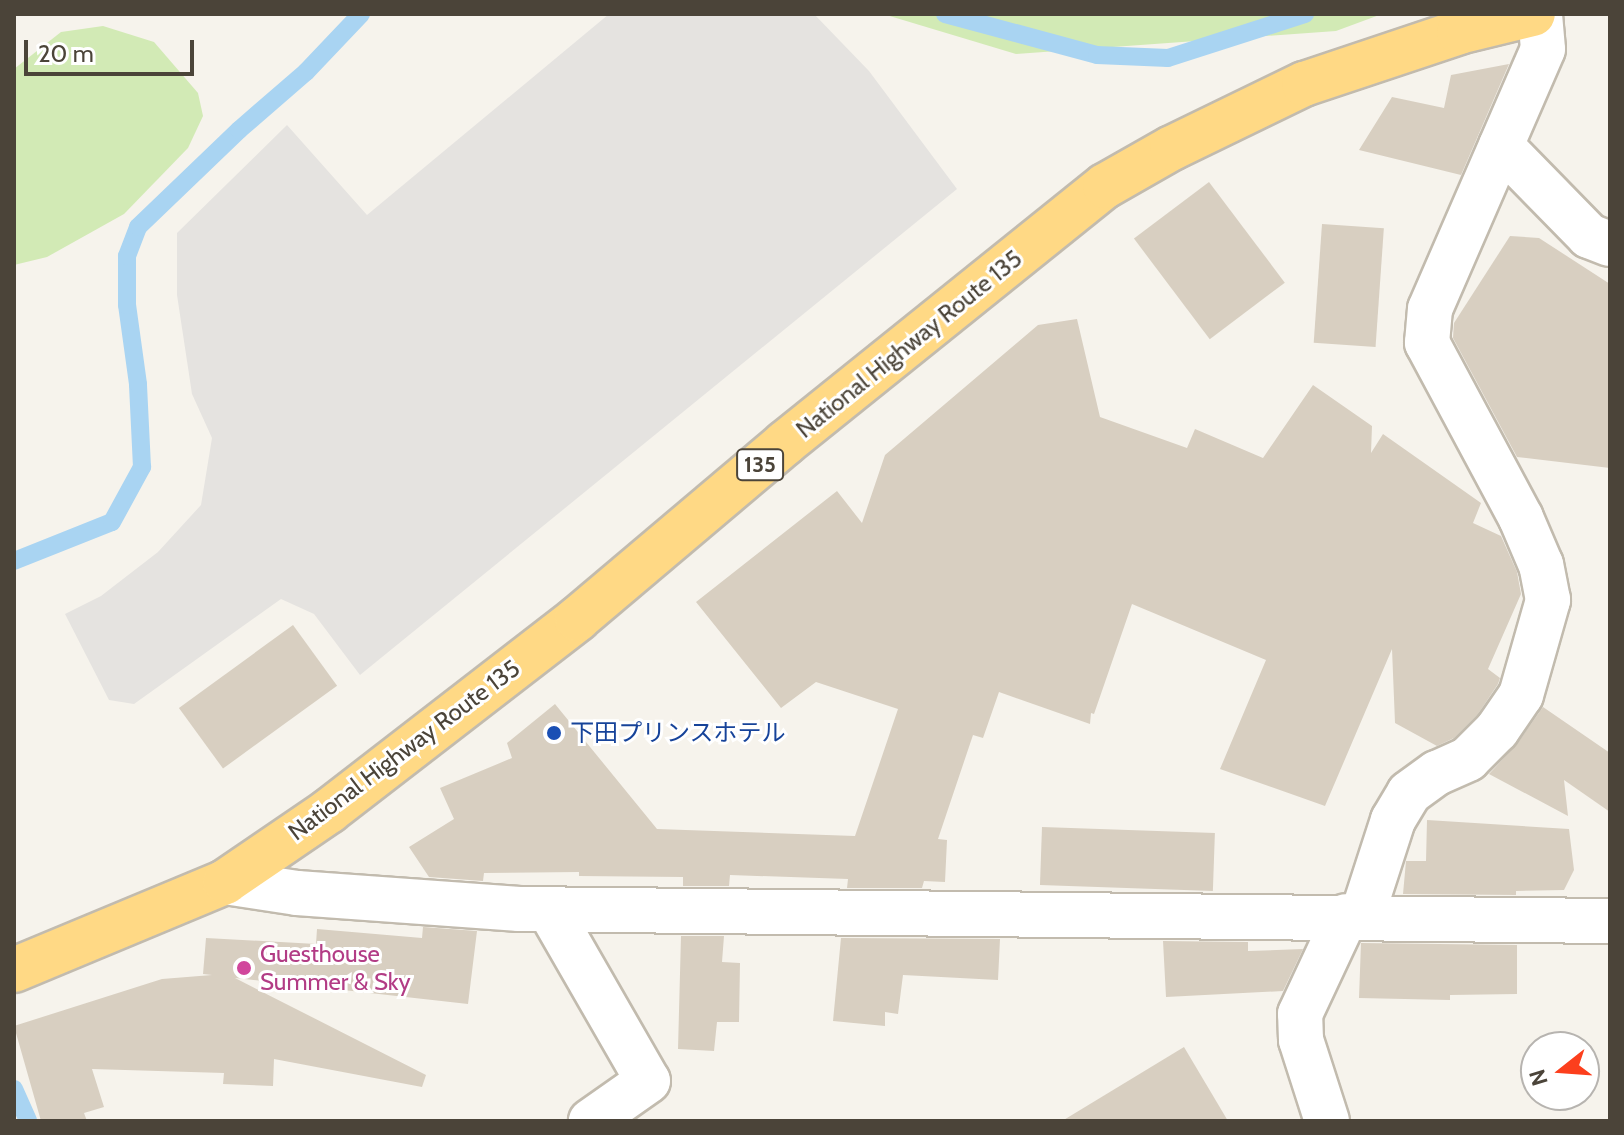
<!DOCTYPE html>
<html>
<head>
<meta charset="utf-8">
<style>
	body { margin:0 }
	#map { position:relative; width:1624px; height:1135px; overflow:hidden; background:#f6f3ec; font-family:Cabin,"Noto Sans JP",sans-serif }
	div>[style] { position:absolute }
	.green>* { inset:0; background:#d2eab5 }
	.parking>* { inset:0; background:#e5e3e0 }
	.stream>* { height:18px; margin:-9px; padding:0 9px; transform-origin:9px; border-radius:9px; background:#a9d4f2 }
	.building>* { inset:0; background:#d8cfc1; transform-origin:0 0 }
	.roads { filter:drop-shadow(2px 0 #c2bbae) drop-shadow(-2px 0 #c2bbae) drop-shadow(0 2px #c2bbae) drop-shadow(0 -2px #c2bbae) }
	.minor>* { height:44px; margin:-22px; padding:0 22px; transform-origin:22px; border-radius:22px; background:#fff }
	.trunk>* { height:44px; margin:-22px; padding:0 22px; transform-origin:22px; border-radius:22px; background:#ffd985 }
	.dots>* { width:22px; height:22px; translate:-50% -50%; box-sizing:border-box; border:4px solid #fff; border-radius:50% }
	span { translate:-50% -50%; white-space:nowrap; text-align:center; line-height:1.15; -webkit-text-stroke:6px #fff; paint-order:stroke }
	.shield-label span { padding:2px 6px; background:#fff; border:2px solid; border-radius:6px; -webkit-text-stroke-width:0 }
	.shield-label { font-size:22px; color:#4b4439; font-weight:700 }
	.street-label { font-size:24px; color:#4b4439 }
	.transit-label { font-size:24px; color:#164399 }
	.left { translate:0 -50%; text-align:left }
	.hotel-label { font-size:24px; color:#b23c85 }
	.frame { position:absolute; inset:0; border:16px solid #4b4439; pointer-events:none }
	.north { position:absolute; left:1520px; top:1031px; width:80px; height:80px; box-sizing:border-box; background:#fff; border:2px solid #b7b4b0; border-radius:50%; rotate:253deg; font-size:22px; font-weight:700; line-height:32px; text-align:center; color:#4b4439 }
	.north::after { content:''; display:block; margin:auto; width:28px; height:36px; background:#fc3f1d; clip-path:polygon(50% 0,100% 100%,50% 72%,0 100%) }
	.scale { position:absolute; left:24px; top:40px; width:170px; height:36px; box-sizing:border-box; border:4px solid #4b4439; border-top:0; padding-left:10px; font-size:24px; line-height:28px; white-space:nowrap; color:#4b4439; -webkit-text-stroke:6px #fff; paint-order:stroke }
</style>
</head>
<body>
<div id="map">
	<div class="green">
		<div style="clip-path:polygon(883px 14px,1382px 14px,1336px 31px,1016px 54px)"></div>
		<div style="clip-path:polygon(103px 26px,154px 42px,198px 93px,203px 116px,188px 148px,124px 214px,47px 257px,14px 265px,14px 69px,61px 32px)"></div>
	</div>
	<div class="parking">
		<div style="clip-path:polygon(609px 14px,814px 14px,869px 71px,957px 189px,360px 675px,314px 614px,281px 599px,134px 704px,109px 700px,65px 614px,101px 596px,158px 552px,201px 505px,212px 438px,192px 394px,177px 295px,177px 233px,287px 125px,367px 215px)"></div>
	</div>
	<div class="stream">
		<div style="left:945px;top:14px;width:157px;rotate:15.1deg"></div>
		<div style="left:1097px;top:55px;width:71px;rotate:2.4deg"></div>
		<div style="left:1168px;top:58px;width:144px;rotate:-17.8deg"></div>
		<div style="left:14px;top:561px;width:105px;rotate:-21.7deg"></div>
		<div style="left:112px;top:522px;width:63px;rotate:-61.4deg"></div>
		<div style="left:142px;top:467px;width:83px;rotate:-92.8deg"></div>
		<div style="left:138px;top:384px;width:80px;rotate:-97.9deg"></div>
		<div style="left:127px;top:305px;width:49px;rotate:-90deg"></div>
		<div style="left:127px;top:256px;width:31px;rotate:-69deg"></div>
		<div style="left:138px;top:227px;width:140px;rotate:-43.8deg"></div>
		<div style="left:239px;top:130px;width:89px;rotate:-40.9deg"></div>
		<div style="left:306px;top:72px;width:80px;rotate:-46.5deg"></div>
		<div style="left:14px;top:1089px;width:35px;rotate:66deg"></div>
	</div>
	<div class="building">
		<div style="clip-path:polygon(1509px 64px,1461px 175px,1359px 150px,1392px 97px,1444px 108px,1451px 75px)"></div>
		<div style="left:1209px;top:182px;width:126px;height:94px;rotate:53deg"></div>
		<div style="left:1322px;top:224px;width:62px;height:119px;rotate:4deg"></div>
		<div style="clip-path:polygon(1510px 236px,1539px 238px,1610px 284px,1610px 468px,1517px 457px,1453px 338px,1454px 323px)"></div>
		<div style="clip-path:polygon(1077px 319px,1100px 417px,1187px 448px,1195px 429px,1263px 458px,1313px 385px,1372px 426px,1371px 453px,1383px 434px,1481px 503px,1473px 523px,1501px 536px,1517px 572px,1521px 594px,1488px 669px,1500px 678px,1498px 684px,1478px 714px,1454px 738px,1437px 746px,1395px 723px,1392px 649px,1325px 806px,1220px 769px,1266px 660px,1132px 604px,1094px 714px,1091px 713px,1090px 724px,999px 692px,983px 738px,973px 735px,938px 839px,947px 840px,945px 882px,924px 881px,922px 888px,847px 888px,848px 879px,730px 875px,729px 886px,683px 886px,683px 877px,579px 876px,579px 872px,484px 873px,483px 881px,429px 877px,409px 847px,454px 819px,440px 788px,512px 758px,507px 743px,555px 704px,657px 829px,855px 836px,898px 709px,816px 682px,781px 708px,696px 602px,837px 491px,862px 523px,885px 455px,1038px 325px)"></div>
		<div style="left:293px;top:625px;width:75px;height:141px;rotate:54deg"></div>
		<div style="clip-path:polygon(1543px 707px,1610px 753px,1610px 812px,1564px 780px,1568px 816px,1489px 774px,1517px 744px)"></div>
		<div style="clip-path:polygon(1427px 820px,1569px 829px,1574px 870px,1564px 890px,1516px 891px,1516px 895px,1403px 894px,1406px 861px,1426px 861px)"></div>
		<div style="left:1042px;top:827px;width:173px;height:58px;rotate:2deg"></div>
		<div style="clip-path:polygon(423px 927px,477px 931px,468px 1004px,235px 978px,426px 1075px,422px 1087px,274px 1059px,273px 1086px,223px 1084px,224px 1073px,92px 1069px,104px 1107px,84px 1113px,87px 1121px,41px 1121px,14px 1026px,162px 979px,212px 975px,203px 974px,206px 938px,316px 944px,317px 929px,422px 938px)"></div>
		<div style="clip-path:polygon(681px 936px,724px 936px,722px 962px,740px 963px,739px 1022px,717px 1022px,714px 1051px,678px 1049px)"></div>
		<div style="clip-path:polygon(841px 938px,1000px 939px,998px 980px,903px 975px,898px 1014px,885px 1012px,885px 1026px,833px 1021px)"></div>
		<div style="clip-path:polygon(1163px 941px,1248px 942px,1248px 951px,1303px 949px,1283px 991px,1166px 997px)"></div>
		<div style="clip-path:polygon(1361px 943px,1517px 945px,1517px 994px,1450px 995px,1450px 1000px,1359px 998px)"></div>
		<div style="clip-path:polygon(1184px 1047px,1228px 1121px,1062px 1121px)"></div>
	</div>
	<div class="roads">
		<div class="minor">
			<div style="left:1501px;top:146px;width:126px;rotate:45.6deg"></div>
			<div style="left:1589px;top:236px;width:22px;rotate:21deg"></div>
			<div style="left:225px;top:882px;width:73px;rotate:8.7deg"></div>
			<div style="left:297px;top:893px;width:223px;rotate:4.1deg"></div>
			<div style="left:519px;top:909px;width:1091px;rotate:0.63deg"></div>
			<div style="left:549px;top:909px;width:198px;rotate:60.1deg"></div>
			<div style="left:648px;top:1081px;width:70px;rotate:144.9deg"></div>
			<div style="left:1362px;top:916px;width:101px;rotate:-72.1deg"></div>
			<div style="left:1393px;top:820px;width:31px;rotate:-59deg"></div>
			<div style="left:1409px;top:793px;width:34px;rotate:-36deg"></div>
			<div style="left:1437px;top:773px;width:34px;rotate:-24deg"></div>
			<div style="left:1468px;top:759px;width:41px;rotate:-45deg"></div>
			<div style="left:1497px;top:730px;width:42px;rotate:-55.6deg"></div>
			<div style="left:1521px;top:695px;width:99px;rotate:-74.1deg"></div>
			<div style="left:1548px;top:600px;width:36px;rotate:-101deg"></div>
			<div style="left:1541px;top:565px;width:51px;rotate:-113.1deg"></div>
			<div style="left:1521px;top:518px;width:199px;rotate:-118.2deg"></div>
			<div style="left:1427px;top:343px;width:34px;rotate:-85deg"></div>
			<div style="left:1430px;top:309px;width:283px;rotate:-66.5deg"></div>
			<div style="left:1543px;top:49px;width:35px;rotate:-95deg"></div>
			<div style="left:1327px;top:1121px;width:85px;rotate:-107.8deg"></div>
			<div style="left:1301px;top:1040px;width:26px;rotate:-92deg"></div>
			<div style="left:1300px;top:1014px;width:108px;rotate:-64.9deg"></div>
		</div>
		<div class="trunk">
			<div style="left:14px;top:970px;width:229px;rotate:-22.6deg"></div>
			<div style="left:225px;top:882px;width:126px;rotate:-34.3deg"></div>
			<div style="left:329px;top:811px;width:314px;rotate:-37.7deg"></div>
			<div style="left:577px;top:619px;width:272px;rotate:-40.2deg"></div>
			<div style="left:785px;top:443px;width:410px;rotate:-38.8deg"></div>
			<div style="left:1105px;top:186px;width:77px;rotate:-29.6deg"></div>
			<div style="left:1172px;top:148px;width:147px;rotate:-25.9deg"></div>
			<div style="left:1304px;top:84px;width:163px;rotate:-18.5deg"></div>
			<div style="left:1459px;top:32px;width:76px;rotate:-13.7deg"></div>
		</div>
	</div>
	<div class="dots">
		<div style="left:554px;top:733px;background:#1a4fb4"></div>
		<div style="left:244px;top:968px;background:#d1479c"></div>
	</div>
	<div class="shield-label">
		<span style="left:760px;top:465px">135</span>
	</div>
	<div class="street-label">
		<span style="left:909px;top:344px;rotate:-39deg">National Highway Route 135</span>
		<span style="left:404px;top:750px;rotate:-37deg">National Highway Route 135</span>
	</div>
	<div class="transit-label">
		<span class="left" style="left:570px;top:733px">下田プリンスホテル</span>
	</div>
	<div class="hotel-label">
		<span class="left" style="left:260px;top:968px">Guesthouse<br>Summer &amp; Sky</span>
	</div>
	<div class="frame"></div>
	<div class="north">N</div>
	<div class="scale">20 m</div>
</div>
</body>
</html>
